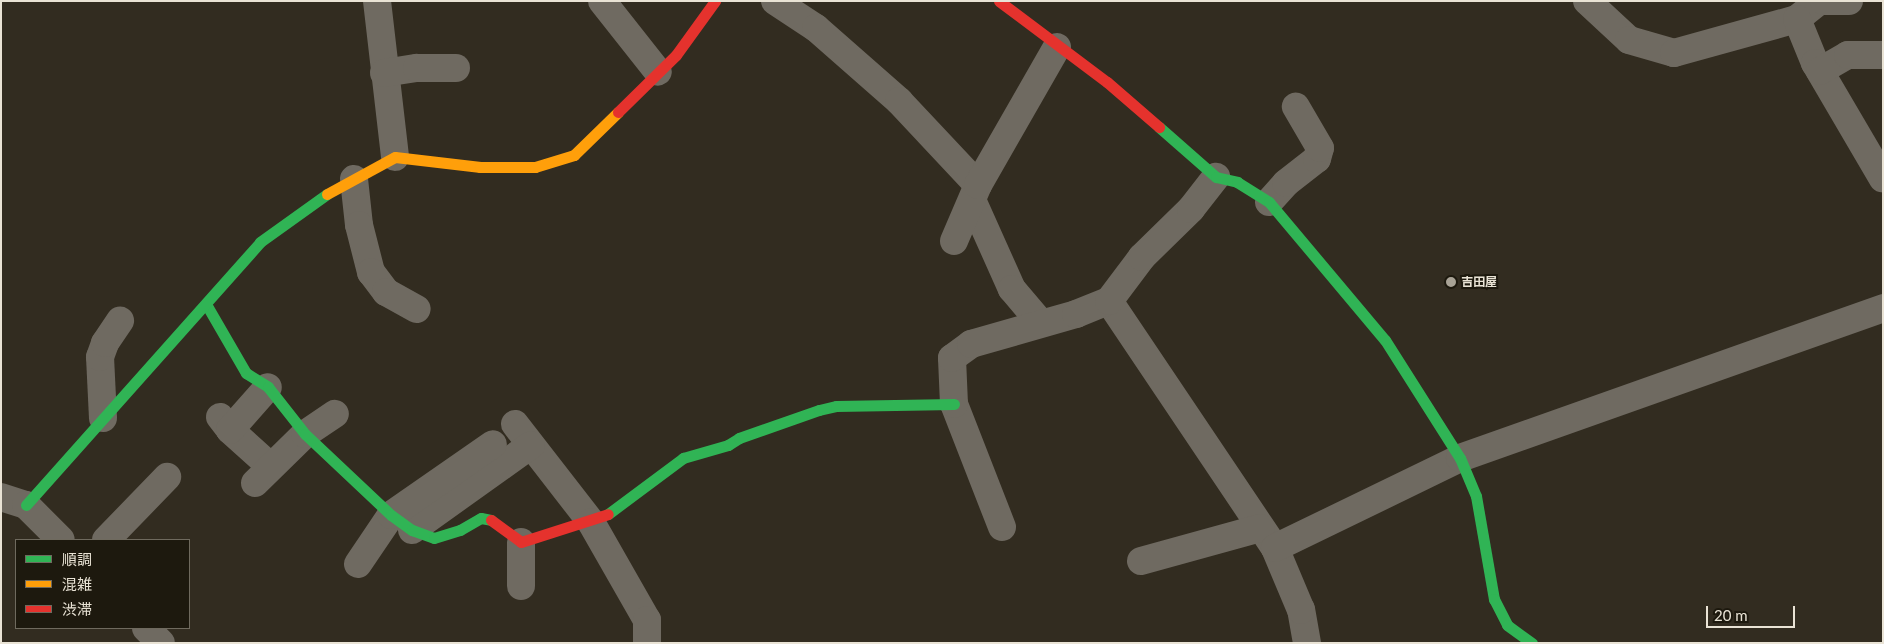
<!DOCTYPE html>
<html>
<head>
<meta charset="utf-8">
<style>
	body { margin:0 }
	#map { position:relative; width:1884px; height:644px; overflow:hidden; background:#322c20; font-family:Lato,"Noto Sans JP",sans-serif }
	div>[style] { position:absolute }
	.street>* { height:28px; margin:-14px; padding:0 14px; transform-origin:14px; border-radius:14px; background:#6f6a61 }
	.fast>* { height:11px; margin:-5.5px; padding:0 5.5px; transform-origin:5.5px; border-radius:5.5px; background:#30b455 }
	.slow>* { height:11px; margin:-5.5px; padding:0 5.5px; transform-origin:5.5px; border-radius:5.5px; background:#ff9f0a }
	.jam>* { height:11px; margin:-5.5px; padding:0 5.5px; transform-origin:5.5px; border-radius:5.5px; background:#e5322d }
	.dots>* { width:14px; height:14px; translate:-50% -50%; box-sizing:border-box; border:2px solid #1d190e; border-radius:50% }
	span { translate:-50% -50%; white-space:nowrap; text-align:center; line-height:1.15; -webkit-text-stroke:4px #1d190e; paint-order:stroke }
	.poi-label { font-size:12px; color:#e9e3d5; font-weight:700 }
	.left { translate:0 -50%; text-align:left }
	.frame { position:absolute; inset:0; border:2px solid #e9e3d5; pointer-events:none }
	.legend { position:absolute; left:15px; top:539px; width:175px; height:90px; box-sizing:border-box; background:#1d190e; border:1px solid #6f6a5e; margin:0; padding:6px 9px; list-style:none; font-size:15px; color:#e9e3d5 }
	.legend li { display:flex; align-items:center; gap:10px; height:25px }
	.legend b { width:25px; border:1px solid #6f6a5e }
	.scale { position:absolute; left:1706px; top:606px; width:89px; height:22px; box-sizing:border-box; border:2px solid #e9e3d5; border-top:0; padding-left:6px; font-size:15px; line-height:18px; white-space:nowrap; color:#e9e3d5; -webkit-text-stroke:4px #1d190e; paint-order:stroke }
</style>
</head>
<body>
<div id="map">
	<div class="street">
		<div style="left:377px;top:1px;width:157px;rotate:83.4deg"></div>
		<div style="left:602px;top:1px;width:90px;rotate:51.7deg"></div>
		<div style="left:775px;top:1px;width:49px;rotate:33.4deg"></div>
		<div style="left:816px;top:28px;width:111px;rotate:41.3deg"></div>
		<div style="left:899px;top:101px;width:115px;rotate:46.8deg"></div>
		<div style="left:1587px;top:1px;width:57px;rotate:42.9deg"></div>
		<div style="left:1629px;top:40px;width:47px;rotate:16.1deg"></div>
		<div style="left:1674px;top:53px;width:128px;rotate:-15.5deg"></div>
		<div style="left:1819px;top:1px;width:28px;rotate:141deg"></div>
		<div style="left:1797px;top:19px;width:48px;rotate:67.8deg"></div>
		<div style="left:1815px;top:63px;width:134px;rotate:59.6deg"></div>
		<div style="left:1824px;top:1px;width:25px"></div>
		<div style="left:1820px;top:71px;width:32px;rotate:-30deg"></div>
		<div style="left:1848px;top:55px;width:35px"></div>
		<div style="left:384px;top:73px;width:33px;rotate:-9deg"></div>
		<div style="left:417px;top:68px;width:39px"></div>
		<div style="left:354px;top:179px;width:46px;rotate:83.8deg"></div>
		<div style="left:359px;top:225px;width:49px;rotate:75.7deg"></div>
		<div style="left:371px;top:272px;width:25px;rotate:53deg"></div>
		<div style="left:386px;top:292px;width:35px;rotate:29deg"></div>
		<div style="left:973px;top:202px;width:95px;rotate:65.9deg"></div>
		<div style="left:1012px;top:289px;width:43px;rotate:49.7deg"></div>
		<div style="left:1269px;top:202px;width:25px;rotate:-48deg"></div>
		<div style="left:1286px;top:183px;width:39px;rotate:-38deg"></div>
		<div style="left:1317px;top:159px;width:11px;rotate:-75deg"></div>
		<div style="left:1320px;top:148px;width:48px;rotate:-120.3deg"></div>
		<div style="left:954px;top:241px;width:61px;rotate:-66.8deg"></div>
		<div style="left:978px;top:185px;width:159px;rotate:-60.2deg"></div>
		<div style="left:1109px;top:301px;width:298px;rotate:56.1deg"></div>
		<div style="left:220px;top:417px;width:16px;rotate:52deg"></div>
		<div style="left:230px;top:430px;width:54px;rotate:42deg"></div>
		<div style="left:103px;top:418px;width:61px;rotate:-92.8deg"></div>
		<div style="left:100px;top:357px;width:15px;rotate:-70deg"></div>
		<div style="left:105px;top:343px;width:27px;rotate:-56deg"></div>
		<div style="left:515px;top:424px;width:124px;rotate:52.2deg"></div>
		<div style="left:591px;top:522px;width:113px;rotate:60.3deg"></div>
		<div style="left:647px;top:620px;width:23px;rotate:90deg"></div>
		<div style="left:230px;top:430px;width:57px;rotate:-48.5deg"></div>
		<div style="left:255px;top:483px;width:70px;rotate:-44.4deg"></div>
		<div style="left:305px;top:434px;width:36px;rotate:-34deg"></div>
		<div style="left:1px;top:497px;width:26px;rotate:18deg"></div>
		<div style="left:26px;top:505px;width:49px;rotate:45deg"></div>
		<div style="left:1002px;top:527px;width:132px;rotate:-111.3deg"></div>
		<div style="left:954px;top:404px;width:46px;rotate:-92.5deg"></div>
		<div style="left:952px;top:358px;width:24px;rotate:-36deg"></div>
		<div style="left:971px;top:344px;width:109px;rotate:-15.9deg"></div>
		<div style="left:1076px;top:314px;width:35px;rotate:-22deg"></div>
		<div style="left:1109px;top:301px;width:55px;rotate:-53.1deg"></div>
		<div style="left:1142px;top:257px;width:69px;rotate:-44.4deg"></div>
		<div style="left:1191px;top:209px;width:41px;rotate:-52deg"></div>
		<div style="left:412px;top:530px;width:146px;rotate:-35.5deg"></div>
		<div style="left:106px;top:540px;width:88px;rotate:-45.9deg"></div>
		<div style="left:521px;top:542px;width:44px;rotate:90deg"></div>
		<div style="left:1141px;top:561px;width:124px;rotate:-15.4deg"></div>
		<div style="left:358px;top:564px;width:59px;rotate:-56deg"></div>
		<div style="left:391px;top:515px;width:124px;rotate:-34.8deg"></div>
		<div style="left:146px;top:628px;width:21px;rotate:45deg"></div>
		<div style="left:1307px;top:643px;width:34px;rotate:-100deg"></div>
		<div style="left:1301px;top:610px;width:67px;rotate:-112.8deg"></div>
		<div style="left:1275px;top:548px;width:206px;rotate:-25.9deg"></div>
		<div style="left:1460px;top:458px;width:449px;rotate:-19.5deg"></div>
	</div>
	<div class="fast">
		<div style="left:1159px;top:127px;width:76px;rotate:41.3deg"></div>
		<div style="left:1216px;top:177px;width:22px;rotate:13deg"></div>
		<div style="left:1237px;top:182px;width:38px;rotate:32deg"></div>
		<div style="left:1269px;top:202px;width:180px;rotate:50deg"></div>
		<div style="left:1385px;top:340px;width:140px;rotate:57.6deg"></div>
		<div style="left:1460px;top:458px;width:41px;rotate:67.2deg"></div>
		<div style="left:1476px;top:496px;width:105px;rotate:80.1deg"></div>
		<div style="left:1494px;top:599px;width:29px;rotate:63deg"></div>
		<div style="left:1507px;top:625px;width:31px;rotate:36deg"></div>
		<div style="left:206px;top:304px;width:80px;rotate:59.9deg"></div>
		<div style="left:246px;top:373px;width:26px;rotate:32deg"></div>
		<div style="left:268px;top:387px;width:60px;rotate:51.8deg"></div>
		<div style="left:305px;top:434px;width:118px;rotate:43.3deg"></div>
		<div style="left:391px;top:515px;width:26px;rotate:36deg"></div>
		<div style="left:412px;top:530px;width:23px;rotate:20deg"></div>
		<div style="left:434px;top:538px;width:27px;rotate:-17deg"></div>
		<div style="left:460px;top:530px;width:24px;rotate:-30deg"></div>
		<div style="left:481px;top:518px;width:10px;rotate:11deg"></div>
		<div style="left:26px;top:505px;width:352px;rotate:-48.3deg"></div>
		<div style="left:260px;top:242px;width:82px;rotate:-35.6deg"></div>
		<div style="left:608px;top:514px;width:94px;rotate:-36.7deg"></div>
		<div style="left:683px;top:458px;width:47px;rotate:-16.1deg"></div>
		<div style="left:728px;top:445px;width:13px;rotate:-32deg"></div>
		<div style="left:739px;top:438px;width:85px;rotate:-19.3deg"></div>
		<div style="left:819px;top:410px;width:17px;rotate:-13deg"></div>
		<div style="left:836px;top:406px;width:118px;rotate:-1deg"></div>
	</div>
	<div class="slow">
		<div style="left:327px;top:194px;width:77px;rotate:-28.6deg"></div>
		<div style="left:395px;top:157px;width:86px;rotate:6.7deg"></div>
		<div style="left:480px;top:167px;width:55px"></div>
		<div style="left:535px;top:167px;width:41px;rotate:-17.1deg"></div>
		<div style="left:574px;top:155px;width:62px;rotate:-44.3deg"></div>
	</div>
	<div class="jam">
		<div style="left:999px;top:1px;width:135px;rotate:36.9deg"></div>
		<div style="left:1107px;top:82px;width:69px;rotate:40.9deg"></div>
		<div style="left:618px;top:112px;width:81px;rotate:-44.5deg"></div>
		<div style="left:676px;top:55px;width:67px;rotate:-54.2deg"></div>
		<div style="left:491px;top:520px;width:37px;rotate:36deg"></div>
		<div style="left:521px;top:542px;width:91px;rotate:-17.8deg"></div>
	</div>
	<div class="dots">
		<div style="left:1451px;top:282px;background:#a9a396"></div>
	</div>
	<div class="poi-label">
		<span class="left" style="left:1461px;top:282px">吉田屋</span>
	</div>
	<div class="frame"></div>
	<ul class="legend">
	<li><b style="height:6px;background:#30b455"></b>順調</li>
	<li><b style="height:6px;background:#ff9f0a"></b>混雑</li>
	<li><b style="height:6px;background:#e5322d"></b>渋滞</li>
	</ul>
	<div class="scale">20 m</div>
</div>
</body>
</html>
